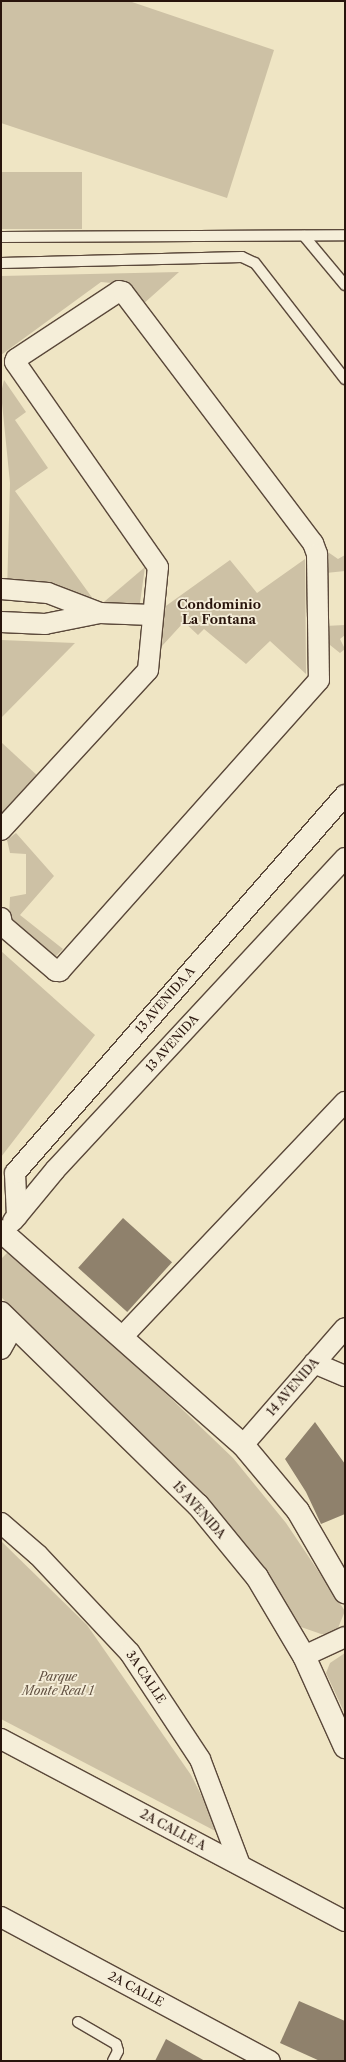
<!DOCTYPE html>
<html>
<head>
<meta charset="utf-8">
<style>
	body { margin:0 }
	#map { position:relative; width:346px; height:2062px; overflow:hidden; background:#efe5c4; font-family:"Libre Caslon Text",serif }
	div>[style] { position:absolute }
	.green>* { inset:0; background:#cdc1a5; transform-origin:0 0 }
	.building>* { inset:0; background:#8f816c; transform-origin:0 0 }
	.roads { filter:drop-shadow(1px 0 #5a483a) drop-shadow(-1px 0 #5a483a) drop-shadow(0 1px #5a483a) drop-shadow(0 -1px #5a483a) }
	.lane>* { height:10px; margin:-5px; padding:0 5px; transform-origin:5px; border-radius:5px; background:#f5eed9 }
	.street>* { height:20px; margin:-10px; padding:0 10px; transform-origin:10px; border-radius:10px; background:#f5eed9 }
	.secondary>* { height:22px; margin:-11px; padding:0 11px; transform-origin:11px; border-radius:11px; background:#f5eed9 }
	span { translate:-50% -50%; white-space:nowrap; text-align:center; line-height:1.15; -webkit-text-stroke:3.5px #f5eed9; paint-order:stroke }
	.street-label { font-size:12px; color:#28140c }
	.park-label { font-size:12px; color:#625142; font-style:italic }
	.neighbourhood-label { font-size:13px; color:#28140c; font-weight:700 }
	.frame { position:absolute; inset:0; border:2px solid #28140c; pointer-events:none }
</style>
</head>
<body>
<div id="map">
	<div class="green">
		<div style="clip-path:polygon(1px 1px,129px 1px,274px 50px,227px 198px,1px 123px)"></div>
		<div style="left:1px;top:172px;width:81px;height:57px"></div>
		<div style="clip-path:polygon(179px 272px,142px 305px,123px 284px,101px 282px,1px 355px,1px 276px)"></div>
		<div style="clip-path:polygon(4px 380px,26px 412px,15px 420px,48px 468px,15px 491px,96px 603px,7px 593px,10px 483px,1px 393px)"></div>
		<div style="clip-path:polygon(325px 550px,338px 559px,345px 555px,345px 571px,326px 573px)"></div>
		<div style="clip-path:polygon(305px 559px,306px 674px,270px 641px,246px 664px,204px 629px,198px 635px,184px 622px,162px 646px,163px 608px,230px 560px,257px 593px)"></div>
		<div style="clip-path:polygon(145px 567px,140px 603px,135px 610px,98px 607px)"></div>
		<div style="clip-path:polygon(345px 625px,345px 635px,340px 639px,345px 649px,340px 653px,325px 641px,325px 626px)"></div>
		<div style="clip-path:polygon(1px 640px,75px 643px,1px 718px)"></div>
		<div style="clip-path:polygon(1px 742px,40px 778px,1px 819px)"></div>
		<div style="clip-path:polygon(16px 833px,54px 876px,20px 915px,63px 949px,54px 958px,9px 917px,10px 897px,26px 894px,26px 854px,10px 853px,7px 840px)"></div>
		<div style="clip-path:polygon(1px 951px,95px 1035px,1px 1157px)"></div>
		<div style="clip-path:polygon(8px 1252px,112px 1342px,233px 1458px,286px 1523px,345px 1611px,338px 1628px,330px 1634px,321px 1634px,301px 1627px,268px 1575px,208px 1498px,1px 1297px,1px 1259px)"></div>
		<div style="clip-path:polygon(1px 1541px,87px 1625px,191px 1775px,221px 1834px,1px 1719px)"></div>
		<div style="clip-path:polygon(345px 1653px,345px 1714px,326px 1673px,330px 1663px)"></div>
	</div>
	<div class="building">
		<div style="left:123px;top:1218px;width:66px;height:67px;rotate:42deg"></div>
		<div style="clip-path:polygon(315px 1422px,345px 1464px,345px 1514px,321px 1524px,306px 1492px,285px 1459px)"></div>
		<div style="clip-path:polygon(299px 2001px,345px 2021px,345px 2061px,320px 2061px,280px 2043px)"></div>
		<div style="clip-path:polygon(166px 2039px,205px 2061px,155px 2061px)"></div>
	</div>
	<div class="roads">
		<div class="lane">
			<div style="left:304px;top:236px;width:64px;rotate:50.1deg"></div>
			<div style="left:1px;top:237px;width:344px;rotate:-0.3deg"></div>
			<div style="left:1px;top:263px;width:241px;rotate:-1.4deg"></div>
			<div style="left:242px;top:257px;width:14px;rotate:25deg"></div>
			<div style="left:255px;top:263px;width:147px;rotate:52.2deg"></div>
			<div style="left:78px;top:2022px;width:44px;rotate:30.1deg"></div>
			<div style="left:116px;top:2044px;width:7px;rotate:74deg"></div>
			<div style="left:118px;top:2051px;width:11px;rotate:117deg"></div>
		</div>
		<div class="street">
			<div style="left:1px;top:589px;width:47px;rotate:4.9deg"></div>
			<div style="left:48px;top:593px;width:56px;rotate:21deg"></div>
			<div style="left:1px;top:622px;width:44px;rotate:2.6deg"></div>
			<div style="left:45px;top:624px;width:56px;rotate:-11.3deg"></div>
			<div style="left:100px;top:613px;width:52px;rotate:2.2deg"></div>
			<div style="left:1px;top:830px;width:217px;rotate:-47.4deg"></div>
			<div style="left:148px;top:670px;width:103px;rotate:-84.5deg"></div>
			<div style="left:158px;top:567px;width:250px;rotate:-124.9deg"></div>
			<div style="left:15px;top:362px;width:3px;rotate:-72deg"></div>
			<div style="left:16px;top:359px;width:123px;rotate:-33.4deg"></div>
			<div style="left:119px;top:291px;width:4px;rotate:14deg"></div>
			<div style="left:123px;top:292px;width:315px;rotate:52.9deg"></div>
			<div style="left:313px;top:543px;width:12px;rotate:70deg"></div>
			<div style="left:317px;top:554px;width:126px;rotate:89.1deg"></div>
			<div style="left:319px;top:680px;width:390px;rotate:131.7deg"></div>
			<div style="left:60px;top:971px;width:4px;rotate:180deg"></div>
			<div style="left:56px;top:971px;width:71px;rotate:-139.6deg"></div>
			<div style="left:2px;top:925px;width:7px;rotate:-98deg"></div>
			<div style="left:17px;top:1216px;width:43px;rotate:-92.7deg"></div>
			<div style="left:15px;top:1173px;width:502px;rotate:-48.88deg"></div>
			<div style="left:13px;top:1221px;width:66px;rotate:-50.5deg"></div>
			<div style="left:55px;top:1170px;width:426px;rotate:-47.1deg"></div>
			<div style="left:123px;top:1336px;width:323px;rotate:-46.5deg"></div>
			<div style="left:1px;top:1349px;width:25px;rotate:-61deg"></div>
			<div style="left:314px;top:1363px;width:34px;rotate:23deg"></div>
			<div style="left:243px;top:1445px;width:155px;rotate:-48.9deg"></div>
			<div style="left:1px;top:1523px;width:49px;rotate:40.9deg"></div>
			<div style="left:38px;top:1555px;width:134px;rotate:46.8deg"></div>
			<div style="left:130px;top:1653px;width:127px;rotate:56.6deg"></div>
			<div style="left:200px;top:1759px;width:113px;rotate:69.3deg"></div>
			<div style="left:304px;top:1656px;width:45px;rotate:-24.9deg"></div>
			<div style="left:1px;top:1739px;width:389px;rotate:27.9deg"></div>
			<div style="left:1px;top:1917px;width:305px;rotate:28.2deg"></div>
		</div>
		<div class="secondary">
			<div style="left:1px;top:1231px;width:323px;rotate:41.5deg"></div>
			<div style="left:243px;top:1445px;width:86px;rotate:50.2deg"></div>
			<div style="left:298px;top:1511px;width:94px;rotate:59.9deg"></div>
			<div style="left:1px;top:1313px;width:275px;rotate:44.3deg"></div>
			<div style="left:198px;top:1505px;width:93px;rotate:50.7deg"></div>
			<div style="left:257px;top:1577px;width:92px;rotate:59.3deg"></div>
			<div style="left:304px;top:1656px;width:100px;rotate:65.7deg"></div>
		</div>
	</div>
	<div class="street-label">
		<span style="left:165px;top:1000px;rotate:-49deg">13 AVENIDA A</span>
		<span style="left:172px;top:1043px;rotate:-48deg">13 AVENIDA</span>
		<span style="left:293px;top:1387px;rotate:-49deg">14 AVENIDA</span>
		<span style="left:199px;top:1510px;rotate:48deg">15 AVENIDA</span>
		<span style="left:146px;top:1677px;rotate:56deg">3A CALLE</span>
		<span style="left:173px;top:1830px;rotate:28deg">2A CALLE A</span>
		<span style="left:136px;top:1989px;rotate:28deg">2A CALLE</span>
	</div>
	<div class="park-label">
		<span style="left:58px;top:1684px">Parque<br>Monte Real 1</span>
	</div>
	<div class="neighbourhood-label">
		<span style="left:219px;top:612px">Condominio<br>La Fontana</span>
	</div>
	<div class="frame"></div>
</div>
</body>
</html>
